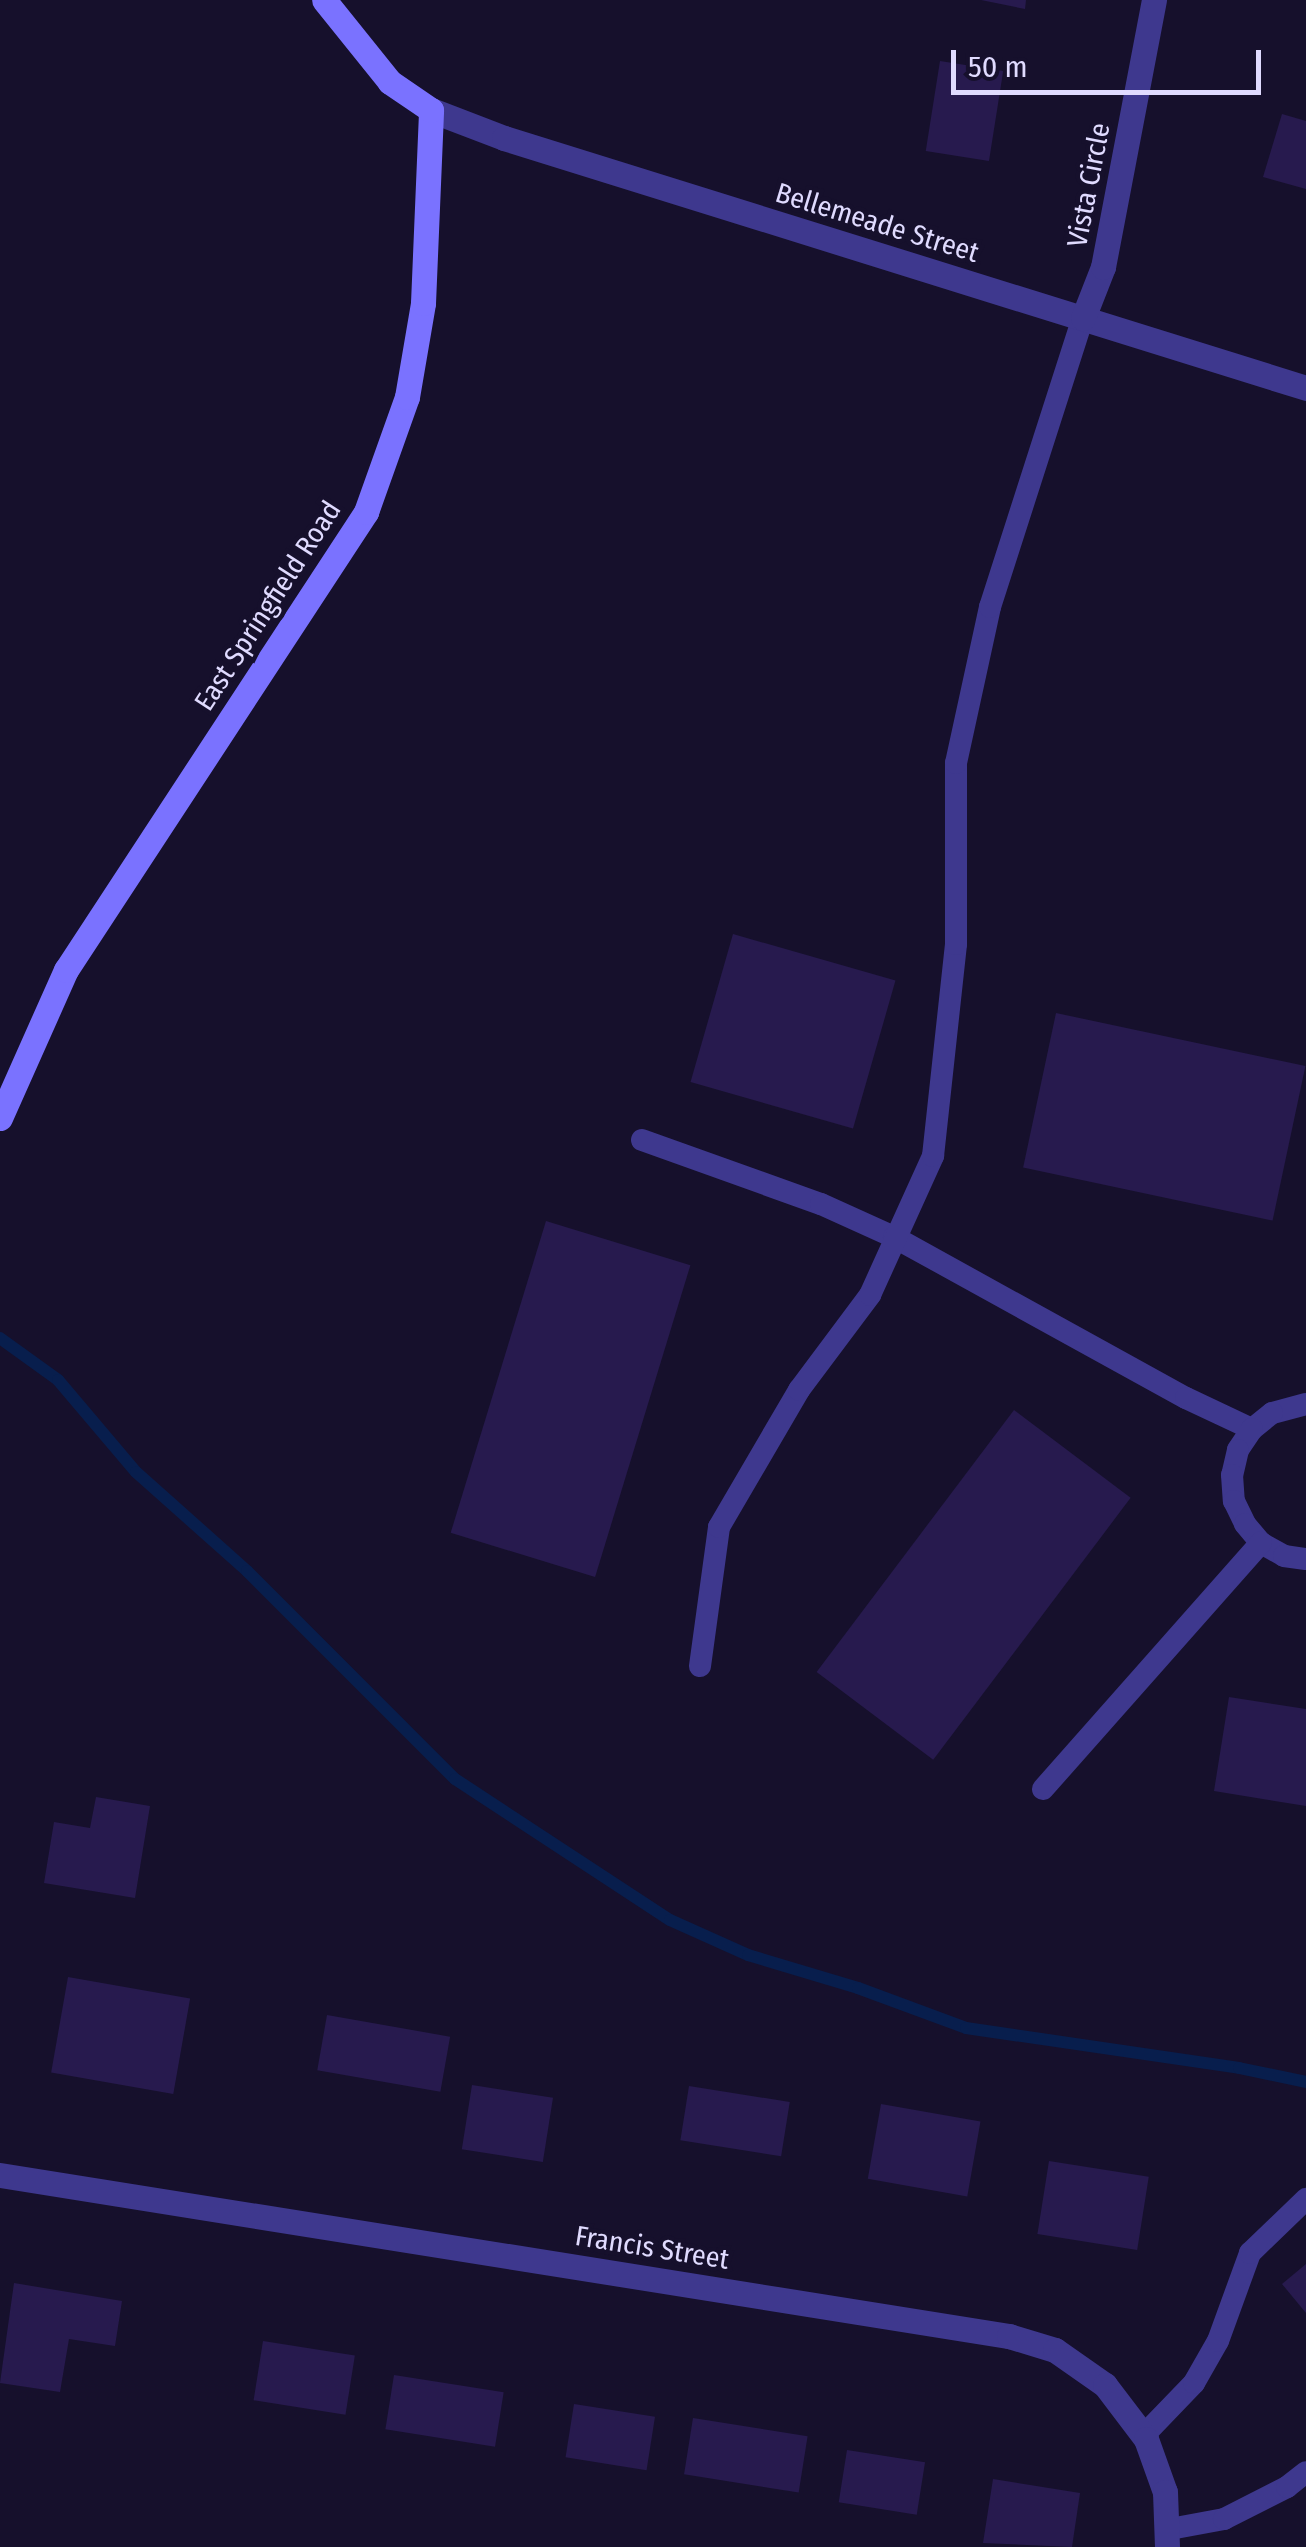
<!DOCTYPE html>
<html>
<head>
<meta charset="utf-8">
<style>
	body { margin:0 }
	#map { position:relative; width:1306px; height:2547px; overflow:hidden; background:#16102c; font-family:"Fira Sans Condensed",sans-serif }
	div>[style] { position:absolute }
	.stream>* { height:12px; margin:-6px; padding:0 6px; transform-origin:6px; border-radius:6px; background:#081e4d }
	.building>* { inset:0; background:#271a4e; transform-origin:0 0 }
	.lane>* { height:22px; margin:-11px; padding:0 11px; transform-origin:11px; border-radius:11px; background:#3e388e }
	.street>* { height:25px; margin:-12.5px; padding:0 12.5px; transform-origin:12.5px; border-radius:12.5px; background:#3e388e }
	.secondary>* { height:25px; margin:-12.5px; padding:0 12.5px; transform-origin:12.5px; border-radius:12.5px; background:#7a72ff }
	span { translate:-50% -50%; white-space:nowrap; text-align:center; line-height:1.15; -webkit-text-stroke:9px #16102c; paint-order:stroke }
	.street-label { font-size:28px; color:#e0dbff }
	.scale { position:absolute; left:951px; top:50px; width:310px; height:45px; box-sizing:border-box; border:5px solid #e0dbff; border-top:0; padding-left:12px; font-size:30px; line-height:35px; white-space:nowrap; color:#e0dbff; -webkit-text-stroke:8px #16102c; paint-order:stroke }
</style>
</head>
<body>
<div id="map">
	<div class="stream">
		<div style="left:0;top:1338px;width:72px;rotate:35.9deg"></div>
		<div style="left:58px;top:1380px;width:121px;rotate:49.7deg"></div>
		<div style="left:136px;top:1472px;width:149px;rotate:41.7deg"></div>
		<div style="left:247px;top:1571px;width:294px;rotate:45deg"></div>
		<div style="left:455px;top:1779px;width:257px;rotate:33.3deg"></div>
		<div style="left:670px;top:1920px;width:85px;rotate:24.2deg"></div>
		<div style="left:748px;top:1955px;width:115px;rotate:16.7deg"></div>
		<div style="left:858px;top:1988px;width:115px;rotate:20.3deg"></div>
		<div style="left:966px;top:2028px;width:276px;rotate:8.3deg"></div>
		<div style="left:1239px;top:2068px;width:68px;rotate:11.8deg"></div>
	</div>
	<div class="building">
		<div style="clip-path:polygon(981px 0,1026px 0,1025px 9px)"></div>
		<div style="left:940px;top:61px;width:64px;height:91px;rotate:9deg"></div>
		<div style="clip-path:polygon(1282px 114px,1306px 121px,1306px 189px,1263px 177px)"></div>
		<div style="left:733px;top:934px;width:169px;height:154px;rotate:16deg"></div>
		<div style="left:1056px;top:1013px;width:255px;height:158px;rotate:12deg"></div>
		<div style="left:546px;top:1221px;width:151px;height:326px;rotate:17deg"></div>
		<div style="left:1014px;top:1410px;width:146px;height:328px;rotate:37deg"></div>
		<div style="clip-path:polygon(1229px 1697px,1306px 1709px,1306px 1806px,1214px 1791px)"></div>
		<div style="clip-path:polygon(96px 1797px,150px 1806px,135px 1898px,44px 1883px,54px 1822px,90px 1828px)"></div>
		<div style="left:68px;top:1977px;width:124px;height:97px;rotate:10deg"></div>
		<div style="left:327px;top:2015px;width:125px;height:56px;rotate:10deg"></div>
		<div style="left:472px;top:2085px;width:82px;height:65px;rotate:9deg"></div>
		<div style="left:689px;top:2086px;width:102px;height:55px;rotate:9deg"></div>
		<div style="left:881px;top:2104px;width:101px;height:76px;rotate:10deg"></div>
		<div style="left:1049px;top:2161px;width:101px;height:74px;rotate:9deg"></div>
		<div style="clip-path:polygon(1306px 2264px,1306px 2313px,1282px 2284px)"></div>
		<div style="clip-path:polygon(14px 2283px,122px 2301px,115px 2346px,69px 2339px,60px 2392px,0 2383px)"></div>
		<div style="left:263px;top:2341px;width:93px;height:60px;rotate:9deg"></div>
		<div style="left:394px;top:2375px;width:111px;height:55px;rotate:9deg"></div>
		<div style="left:574px;top:2404px;width:82px;height:54px;rotate:9deg"></div>
		<div style="left:693px;top:2418px;width:116px;height:57px;rotate:9deg"></div>
		<div style="left:847px;top:2450px;width:79px;height:53px;rotate:9deg"></div>
		<div style="clip-path:polygon(993px 2479px,1080px 2493px,1072px 2547px,983px 2543px)"></div>
	</div>
	<div class="lane">
		<div style="left:642px;top:1140px;width:190px;rotate:19.7deg"></div>
		<div style="left:821px;top:1204px;width:80px;rotate:24.3deg"></div>
		<div style="left:894px;top:1237px;width:333px;rotate:28.9deg"></div>
		<div style="left:1186px;top:1398px;width:73px;rotate:25.2deg"></div>
		<div style="left:1306px;top:1404px;width:35px;rotate:165deg"></div>
		<div style="left:1272px;top:1413px;width:26px;rotate:141deg"></div>
		<div style="left:1252px;top:1429px;width:25px;rotate:124deg"></div>
		<div style="left:1238px;top:1450px;width:26px;rotate:103deg"></div>
		<div style="left:1232px;top:1475px;width:26px;rotate:86deg"></div>
		<div style="left:1234px;top:1501px;width:25px;rotate:64deg"></div>
		<div style="left:1245px;top:1524px;width:25px;rotate:50deg"></div>
		<div style="left:1261px;top:1543px;width:26px;rotate:29deg"></div>
		<div style="left:1284px;top:1556px;width:22px;rotate:8deg"></div>
		<div style="left:700px;top:1666px;width:140px;rotate:-82.2deg"></div>
		<div style="left:719px;top:1527px;width:159px;rotate:-59.7deg"></div>
		<div style="left:799px;top:1390px;width:119px;rotate:-53.2deg"></div>
		<div style="left:870px;top:1295px;width:153px;rotate:-65.6deg"></div>
		<div style="left:933px;top:1156px;width:213px;rotate:-83.8deg"></div>
		<div style="left:956px;top:944px;width:181px;rotate:-90deg"></div>
		<div style="left:956px;top:763px;width:160px;rotate:-77.7deg"></div>
		<div style="left:990px;top:607px;width:304px;rotate:-72.2deg"></div>
		<div style="left:1043px;top:1789px;width:329px;rotate:-48.5deg"></div>
		<div style="left:1144px;top:2435px;width:72px;rotate:-46.1deg"></div>
		<div style="left:1194px;top:2383px;width:48px;rotate:-60.3deg"></div>
		<div style="left:1218px;top:2341px;width:94px;rotate:-70deg"></div>
		<div style="left:1250px;top:2253px;width:78px;rotate:-44deg"></div>
		<div style="left:1170px;top:2529px;width:55px;rotate:-10.5deg"></div>
		<div style="left:1224px;top:2519px;width:71px;rotate:-26.9deg"></div>
		<div style="left:1287px;top:2487px;width:24px;rotate:-38deg"></div>
	</div>
	<div class="street">
		<div style="left:431px;top:110px;width:78px;rotate:21deg"></div>
		<div style="left:504px;top:138px;width:840px;rotate:17.31deg"></div>
		<div style="left:1083px;top:318px;width:55px;rotate:-68.6deg"></div>
		<div style="left:1103px;top:267px;width:272px;rotate:-79.2deg"></div>
		<div style="left:0;top:2175px;width:1022px;rotate:9.07deg"></div>
		<div style="left:1009px;top:2336px;width:48px;rotate:16.9deg"></div>
		<div style="left:1055px;top:2350px;width:61px;rotate:35deg"></div>
		<div style="left:1105px;top:2385px;width:68px;rotate:52.8deg"></div>
		<div style="left:1146px;top:2439px;width:56px;rotate:70.3deg"></div>
		<div style="left:1165px;top:2492px;width:55px;rotate:87.9deg"></div>
	</div>
	<div class="secondary">
		<div style="left:0;top:1118px;width:162px;rotate:-66deg"></div>
		<div style="left:66px;top:970px;width:548px;rotate:-56.77deg"></div>
		<div style="left:366px;top:512px;width:122px;rotate:-70.4deg"></div>
		<div style="left:407px;top:397px;width:95px;rotate:-80.3deg"></div>
		<div style="left:423px;top:303px;width:193px;rotate:-87.6deg"></div>
		<div style="left:431px;top:110px;width:50px;rotate:-145.7deg"></div>
		<div style="left:390px;top:82px;width:105px;rotate:-128.8deg"></div>
	</div>
	<div class="street-label">
		<span style="left:1089px;top:185px;rotate:-79deg">Vista Circle</span>
		<span style="left:877px;top:223px;rotate:17deg">Bellemeade Street</span>
		<span style="left:268px;top:606px;rotate:-57deg">East Springfield Road</span>
		<span style="left:652px;top:2248px;rotate:9deg">Francis Street</span>
	</div>
	<div class="scale">50 m</div>
</div>
</body>
</html>
